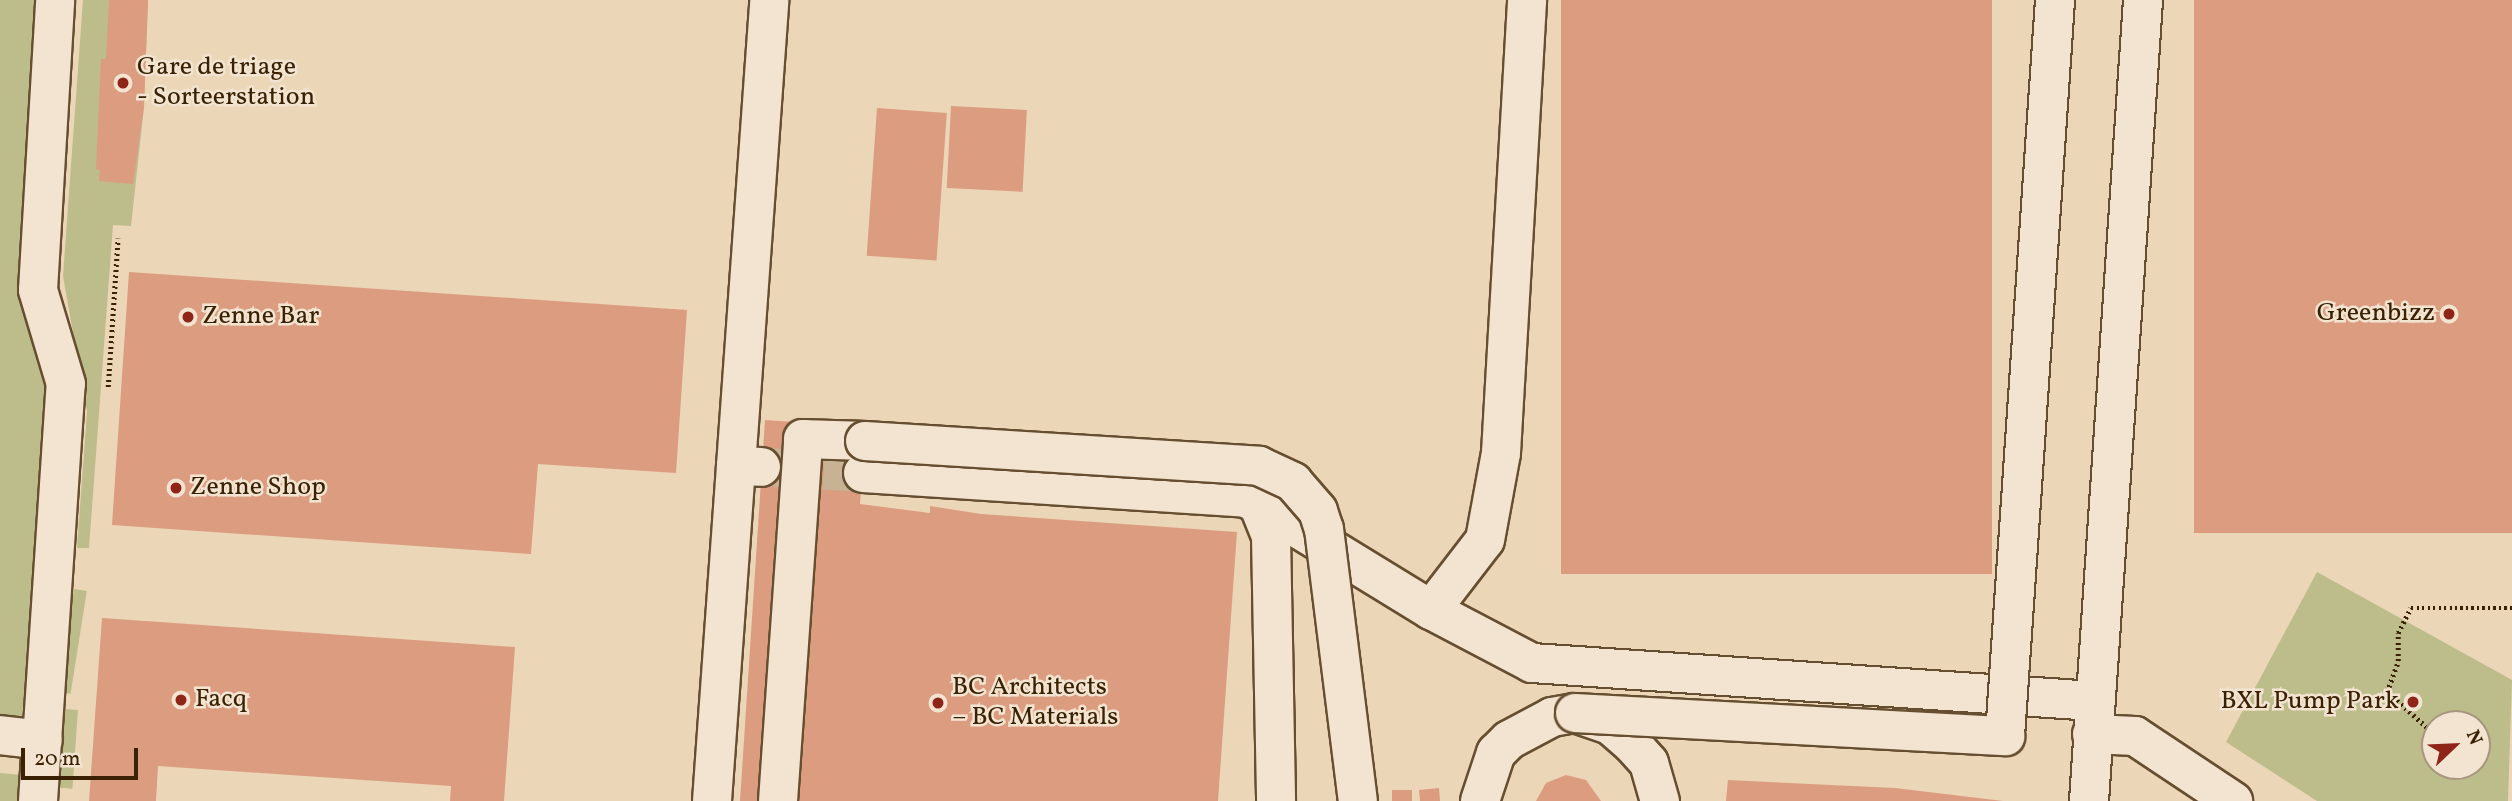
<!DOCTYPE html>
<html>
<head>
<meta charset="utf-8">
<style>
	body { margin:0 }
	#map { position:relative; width:2512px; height:801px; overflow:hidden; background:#ebd6b8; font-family:Vollkorn,serif }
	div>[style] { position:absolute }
	.green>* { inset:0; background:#bdbc8b; transform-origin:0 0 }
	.building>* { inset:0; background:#dc9c80; transform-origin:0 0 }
	.minor-tunnel>* { height:38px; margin-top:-19px; transform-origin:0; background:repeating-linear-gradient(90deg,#c8b294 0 38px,transparent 0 57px) }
	.path>* { height:4.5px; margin-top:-2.25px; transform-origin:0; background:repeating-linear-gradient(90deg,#3a2103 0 2px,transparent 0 5.5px) }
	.roads { filter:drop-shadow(2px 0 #664e30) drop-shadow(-2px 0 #664e30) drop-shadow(0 2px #664e30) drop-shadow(0 -2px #664e30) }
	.minor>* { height:38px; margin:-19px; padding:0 19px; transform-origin:19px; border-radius:19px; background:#f2e4d1 }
	.bridges { filter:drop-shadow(2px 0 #664e30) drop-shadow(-2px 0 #664e30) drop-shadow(0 2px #664e30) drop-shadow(0 -2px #664e30) }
	.minor-bridge>* { height:38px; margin:-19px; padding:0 19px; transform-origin:19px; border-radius:19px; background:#f2e4d1 }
	.dots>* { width:19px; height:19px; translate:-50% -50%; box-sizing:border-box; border:4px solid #f2e4d1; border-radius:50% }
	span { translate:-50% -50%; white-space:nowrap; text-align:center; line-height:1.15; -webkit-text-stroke:5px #f2e4d1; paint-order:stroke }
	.poi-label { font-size:26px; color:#3a2103 }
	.left { translate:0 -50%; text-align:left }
	.right { translate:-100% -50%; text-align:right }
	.north { position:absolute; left:2421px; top:710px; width:70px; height:70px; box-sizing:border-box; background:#f2e4d1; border:2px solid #a8967f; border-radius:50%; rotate:67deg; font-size:19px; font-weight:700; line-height:28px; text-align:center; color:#3a2103 }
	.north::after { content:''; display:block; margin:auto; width:24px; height:32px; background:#8f2418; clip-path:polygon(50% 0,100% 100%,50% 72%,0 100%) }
	.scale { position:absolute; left:21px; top:748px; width:117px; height:32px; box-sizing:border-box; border:4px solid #3a2103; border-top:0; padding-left:9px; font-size:21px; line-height:24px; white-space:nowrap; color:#3a2103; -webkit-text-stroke:5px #f2e4d1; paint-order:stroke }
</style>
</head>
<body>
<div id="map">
	<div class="green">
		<div style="clip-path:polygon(0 0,40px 0,18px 266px,22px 307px,47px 385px,46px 429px,22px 717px,0 715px)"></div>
		<div style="clip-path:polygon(83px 0,148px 0,144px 107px,131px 226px,113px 225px,89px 548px,77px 548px,87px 412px,63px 276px)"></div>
		<div style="clip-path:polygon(evenodd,2317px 572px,2512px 680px,2508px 801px,2317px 801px,2226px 742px,2317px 572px,2435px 724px,2477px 724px,2477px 766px,2435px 766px,2435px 724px)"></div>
		<div style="left:74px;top:589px;width:13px;height:104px;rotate:9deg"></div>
		<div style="left:65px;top:709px;width:13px;height:79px;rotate:4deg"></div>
		<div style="clip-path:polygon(0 773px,21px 775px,19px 801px,0 801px)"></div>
	</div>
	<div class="building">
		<div style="clip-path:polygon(109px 0,148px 0,144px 107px,133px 184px,99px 181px,100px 170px,96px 169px,101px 59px,106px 59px)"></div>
		<div style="left:1561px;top:0;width:431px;height:574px"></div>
		<div style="left:2194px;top:0;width:318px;height:533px"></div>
		<div style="left:951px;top:106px;width:76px;height:82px;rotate:3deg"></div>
		<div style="left:877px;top:108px;width:70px;height:148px;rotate:4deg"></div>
		<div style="clip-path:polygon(129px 272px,687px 310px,676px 473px,538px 464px,531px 554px,112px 525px)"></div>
		<div style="clip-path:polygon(765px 420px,866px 427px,860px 504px,930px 513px,930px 506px,981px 514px,1237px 532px,1218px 801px,740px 801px)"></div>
		<div style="clip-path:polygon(102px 618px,515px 647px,504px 801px,450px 801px,451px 786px,158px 766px,156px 801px,89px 801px)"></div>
		<div style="clip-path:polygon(1566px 775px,1586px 780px,1601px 801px,1536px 801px,1546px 783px)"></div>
		<div style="clip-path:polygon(1728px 780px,1895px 788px,2003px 801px,1726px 801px)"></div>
		<div style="clip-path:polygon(1439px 788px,1440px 801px,1420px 801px,1419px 790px)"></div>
		<div style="left:1412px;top:790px;width:11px;height:20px;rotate:90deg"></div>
	</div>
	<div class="minor-tunnel">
		<div style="left:767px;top:467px;width:96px;rotate:3.6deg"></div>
	</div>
	<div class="path">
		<div style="left:108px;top:387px;width:149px;rotate:-86.2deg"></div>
		<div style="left:2435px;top:735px;width:64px;rotate:-138.1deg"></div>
		<div style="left:2387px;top:692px;width:33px;rotate:-70deg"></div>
		<div style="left:2398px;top:661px;width:28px;rotate:-90deg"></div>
		<div style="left:2398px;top:633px;width:28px;rotate:-63deg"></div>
		<div style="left:2411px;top:608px;width:101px"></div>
		<div style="left:2475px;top:766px;width:5px;rotate:53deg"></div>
	</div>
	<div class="roads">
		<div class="minor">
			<div style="left:736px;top:466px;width:467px;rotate:-85.9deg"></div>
			<div style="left:863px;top:473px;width:384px;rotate:3.7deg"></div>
			<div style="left:1246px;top:498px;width:13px;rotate:27deg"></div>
			<div style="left:1258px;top:504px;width:35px;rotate:68deg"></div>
			<div style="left:1271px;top:536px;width:265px;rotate:88.9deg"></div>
			<div style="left:1258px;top:504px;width:203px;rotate:31.5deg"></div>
			<div style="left:1431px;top:610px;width:114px;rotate:27.7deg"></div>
			<div style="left:1532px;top:663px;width:563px;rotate:3.87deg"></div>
			<div style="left:1431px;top:610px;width:88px;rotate:-52.4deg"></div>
			<div style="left:1485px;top:540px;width:88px;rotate:-79.6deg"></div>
			<div style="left:1501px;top:453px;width:454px;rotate:-86.7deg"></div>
			<div style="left:2092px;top:734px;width:43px;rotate:2.7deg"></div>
			<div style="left:2135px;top:736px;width:118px;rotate:33.6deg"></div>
			<div style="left:0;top:735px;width:43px;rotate:6.6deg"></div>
			<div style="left:38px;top:801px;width:418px;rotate:-86.2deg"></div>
			<div style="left:66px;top:384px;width:98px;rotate:-106.6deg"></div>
			<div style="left:38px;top:290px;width:290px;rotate:-86.6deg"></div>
			<div style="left:712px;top:801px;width:336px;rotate:-85.9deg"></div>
			<div style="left:736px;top:466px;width:25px;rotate:2deg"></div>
			<div style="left:778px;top:801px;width:363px;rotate:-86deg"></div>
			<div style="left:803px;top:439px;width:62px;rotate:1.8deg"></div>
			<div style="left:1480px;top:801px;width:51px;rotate:-71.6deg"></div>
			<div style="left:1496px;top:753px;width:18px;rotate:-45deg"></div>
			<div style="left:1509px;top:740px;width:49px;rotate:-28.1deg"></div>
			<div style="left:1552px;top:717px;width:23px;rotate:-10deg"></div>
			<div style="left:1575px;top:713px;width:37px;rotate:19deg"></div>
			<div style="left:1610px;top:725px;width:29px;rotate:41deg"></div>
			<div style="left:1632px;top:744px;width:25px;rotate:48deg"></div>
			<div style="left:1649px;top:763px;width:40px;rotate:74deg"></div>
			<div style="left:2089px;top:801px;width:803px;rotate:-86.14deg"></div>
		</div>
	</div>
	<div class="bridges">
		<div class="minor-bridge">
			<div style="left:865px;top:441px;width:395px;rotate:3.6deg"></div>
			<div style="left:1259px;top:466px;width:38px;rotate:25deg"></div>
			<div style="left:1293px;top:482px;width:38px;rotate:49deg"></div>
			<div style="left:1318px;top:511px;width:19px;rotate:72deg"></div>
			<div style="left:1324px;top:529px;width:274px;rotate:82.9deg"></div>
			<div style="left:1575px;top:713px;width:431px;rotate:3.1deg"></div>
			<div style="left:2005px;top:736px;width:738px;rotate:-86.11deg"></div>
		</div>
	</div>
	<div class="dots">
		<div style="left:123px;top:83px;background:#8f2418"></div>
		<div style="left:2449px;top:314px;background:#8f2418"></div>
		<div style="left:188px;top:317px;background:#8f2418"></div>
		<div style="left:176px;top:488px;background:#8f2418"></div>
		<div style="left:181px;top:700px;background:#8f2418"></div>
		<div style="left:2413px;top:702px;background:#8f2418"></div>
		<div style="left:938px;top:703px;background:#8f2418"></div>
	</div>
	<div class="poi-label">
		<span class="left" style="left:137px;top:83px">Gare de triage<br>- Sorteerstation</span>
		<span class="right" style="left:2435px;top:314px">Greenbizz</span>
		<span class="left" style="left:202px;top:317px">Zenne Bar</span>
		<span class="left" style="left:190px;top:488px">Zenne Shop</span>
		<span class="left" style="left:952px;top:703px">BC Architects<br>– BC Materials</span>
		<span class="left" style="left:195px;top:700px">Facq</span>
		<span class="right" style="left:2399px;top:702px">BXL Pump Park</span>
	</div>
	<div class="north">N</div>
	<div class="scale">20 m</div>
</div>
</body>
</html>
